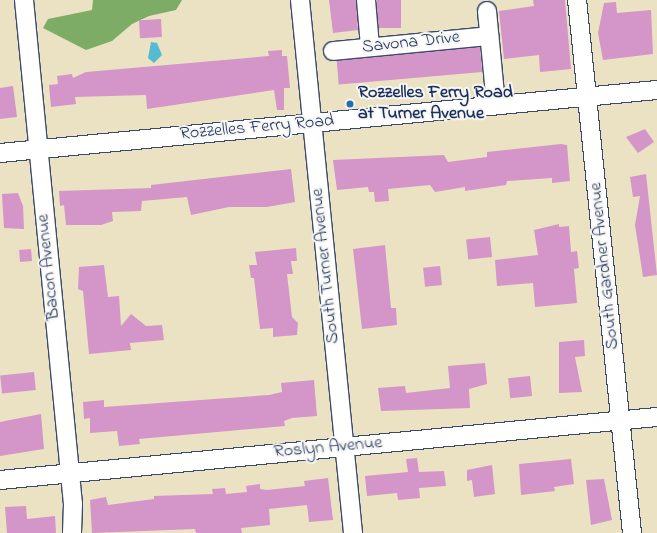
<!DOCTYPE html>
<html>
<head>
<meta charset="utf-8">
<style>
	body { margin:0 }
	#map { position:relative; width:657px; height:533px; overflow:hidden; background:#ebe2c3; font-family:"Indie Flower",sans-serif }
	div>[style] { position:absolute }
	.forest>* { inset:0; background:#7dac67 }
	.water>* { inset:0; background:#54bbd2 }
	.building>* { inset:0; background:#d495c8; transform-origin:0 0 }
	.roads { filter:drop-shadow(1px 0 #3a4a6d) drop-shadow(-1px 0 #3a4a6d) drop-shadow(0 1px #3a4a6d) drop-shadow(0 -1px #3a4a6d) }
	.minor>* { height:18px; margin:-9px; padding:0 9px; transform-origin:9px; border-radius:9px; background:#fff }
	.dots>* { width:11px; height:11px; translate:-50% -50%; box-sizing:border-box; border:2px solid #f6f6f2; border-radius:50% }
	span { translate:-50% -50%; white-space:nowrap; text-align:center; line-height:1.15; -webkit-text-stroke:4px #f6f6f2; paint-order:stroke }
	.street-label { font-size:18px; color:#1b2f5e }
	.poi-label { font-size:18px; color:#1b2f5e; font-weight:700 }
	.left { translate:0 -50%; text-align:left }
</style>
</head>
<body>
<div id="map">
	<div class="forest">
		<div style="clip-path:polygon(93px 0,182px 0,176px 10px,149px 16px,132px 24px,112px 41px,86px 50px,43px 28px,48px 19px,92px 10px)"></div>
	</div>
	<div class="water">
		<div style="clip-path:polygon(151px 42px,157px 43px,162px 55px,154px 63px,148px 58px)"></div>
	</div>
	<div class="building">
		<div style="clip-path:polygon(329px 0,356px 0,358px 30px,333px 33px)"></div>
		<div style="left:377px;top:0;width:24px;height:28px"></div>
		<div style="clip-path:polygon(533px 0,565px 0,571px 69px,540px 72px,539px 55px,504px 59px,499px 11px,534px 6px)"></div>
		<div style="clip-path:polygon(616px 2px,617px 13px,651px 10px,653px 54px,603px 60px,598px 33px,604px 3px)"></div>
		<div style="left:161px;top:19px;width:18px;height:22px;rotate:87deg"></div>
		<div style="left:480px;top:47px;width:25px;height:144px;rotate:85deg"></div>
		<div style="clip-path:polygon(282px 50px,282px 56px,287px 56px,290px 88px,284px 88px,284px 110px,277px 110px,274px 90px,147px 109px,146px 95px,75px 97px,76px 104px,51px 107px,49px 85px,58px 84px,57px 76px,72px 74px,73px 78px,86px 72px,269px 56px,268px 51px)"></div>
		<div style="clip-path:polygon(13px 86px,17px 117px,0 119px,0 88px)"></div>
		<div style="clip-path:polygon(645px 129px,654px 142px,638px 153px,626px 137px)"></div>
		<div style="clip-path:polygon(561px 144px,567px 145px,570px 181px,552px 183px,552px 178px,507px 181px,506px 185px,465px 191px,465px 187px,435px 192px,430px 185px,388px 189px,389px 201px,375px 202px,374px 192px,369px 192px,368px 187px,337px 190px,333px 160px,444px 155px,448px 162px,487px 157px,487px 152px)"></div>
		<div style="clip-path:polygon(291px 169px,295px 202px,267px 207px,229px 207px,191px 215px,187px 197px,142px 201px,141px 211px,112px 212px,113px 221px,101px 225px,66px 225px,64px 205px,60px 206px,59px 191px,151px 188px,151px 185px)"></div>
		<div style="clip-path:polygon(646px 174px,657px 275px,643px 277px,635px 225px,640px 196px,633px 197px,630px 177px)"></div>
		<div style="clip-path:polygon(18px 193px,23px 206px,24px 229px,4px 228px,2px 194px)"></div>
		<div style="clip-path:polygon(559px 224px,559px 227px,569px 226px,571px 252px,577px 251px,579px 268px,574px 269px,577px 303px,535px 307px,533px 283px,497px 286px,495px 260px,538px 255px,534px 230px)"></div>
		<div style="left:490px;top:237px;width:20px;height:24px;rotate:84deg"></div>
		<div style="clip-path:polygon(385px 245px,391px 308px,396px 308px,397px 325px,362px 329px,353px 249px)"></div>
		<div style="clip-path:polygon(296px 248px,297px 261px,291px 261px,293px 274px,287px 274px,292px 317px,298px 323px,297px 335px,273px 337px,273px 328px,260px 329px,254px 278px,251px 278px,249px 265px,257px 265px,255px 252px)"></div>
		<div style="left:31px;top:249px;width:12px;height:12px;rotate:85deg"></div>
		<div style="clip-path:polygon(104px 265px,108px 297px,119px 296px,121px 326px,131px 314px,146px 326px,162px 325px,164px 340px,130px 343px,131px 350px,89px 354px,83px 291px,78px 289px,79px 267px)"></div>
		<div style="left:440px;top:266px;width:19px;height:17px;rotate:84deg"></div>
		<div style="clip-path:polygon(584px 340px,585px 356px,575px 357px,582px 392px,559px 393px,559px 342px)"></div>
		<div style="clip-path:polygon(485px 363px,487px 384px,469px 389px,470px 408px,381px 411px,378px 388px,405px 386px,406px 393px,450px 388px,448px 366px)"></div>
		<div style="left:34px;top:372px;width:18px;height:34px;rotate:84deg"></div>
		<div style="left:530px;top:376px;width:20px;height:22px;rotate:84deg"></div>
		<div style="clip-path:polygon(314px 380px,317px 416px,292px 418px,284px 421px,285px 426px,139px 439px,140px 444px,119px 446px,117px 431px,90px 433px,90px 418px,84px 419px,83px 402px,104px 400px,104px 407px,269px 395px,282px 392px,281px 383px)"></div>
		<div style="clip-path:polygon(41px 414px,44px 449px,0 456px,0 422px)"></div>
		<div style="clip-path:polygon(417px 458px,419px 472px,444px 471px,446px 486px,419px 488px,420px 498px,398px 500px,397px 493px,367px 496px,365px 476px,408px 472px,406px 459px)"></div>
		<div style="clip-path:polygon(571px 459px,574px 484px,554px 487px,555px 491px,521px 495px,519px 464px)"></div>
		<div style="clip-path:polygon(492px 465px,495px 494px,474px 497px,472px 480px,467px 481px,467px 470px)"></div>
		<div style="clip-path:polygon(328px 478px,333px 520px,309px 522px,307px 505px,269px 509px,270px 525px,241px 528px,242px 533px,196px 533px,195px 529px,92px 533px,90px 500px,106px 497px,108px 505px,154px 499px,154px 496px,213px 494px,212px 489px,225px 488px,226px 494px,247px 492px,246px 486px,260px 484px,260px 489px,267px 490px,305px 486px,304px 481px)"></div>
		<div style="clip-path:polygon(604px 479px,612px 520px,591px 525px,586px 480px)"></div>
		<div style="clip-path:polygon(26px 506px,27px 519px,55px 516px,56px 533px,7px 533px,5px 507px)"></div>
	</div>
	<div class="roads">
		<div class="minor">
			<div style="left:24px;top:0;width:506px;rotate:84.45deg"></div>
			<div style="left:73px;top:504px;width:29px;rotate:92deg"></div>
			<div style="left:300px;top:0;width:536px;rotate:84.32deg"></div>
			<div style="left:366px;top:0;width:47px;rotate:85.1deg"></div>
			<div style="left:577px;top:0;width:536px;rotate:84.11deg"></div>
			<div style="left:487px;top:11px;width:94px;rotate:84.5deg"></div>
			<div style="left:333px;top:51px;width:157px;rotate:-5.5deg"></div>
			<div style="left:0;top:153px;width:660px;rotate:-5.48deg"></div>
			<div style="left:0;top:480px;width:660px;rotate:-5.48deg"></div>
		</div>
	</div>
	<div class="dots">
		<div style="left:350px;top:104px;background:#1f6fb2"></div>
	</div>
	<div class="street-label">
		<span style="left:411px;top:43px;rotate:-6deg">Savona Drive</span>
		<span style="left:257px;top:128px;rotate:-5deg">Rozzelles Ferry Road</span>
		<span style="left:326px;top:266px;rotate:-96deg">South Turner Avenue</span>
		<span style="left:605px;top:266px;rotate:-96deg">South Gardner Avenue</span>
		<span style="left:49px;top:267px;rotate:-96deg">Bacon Avenue</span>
		<span style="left:328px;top:448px;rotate:-5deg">Roslyn Avenue</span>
	</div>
	<div class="poi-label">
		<span class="left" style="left:358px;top:104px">Rozzelles Ferry Road<br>at Turner Avenue</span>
	</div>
</div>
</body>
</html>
